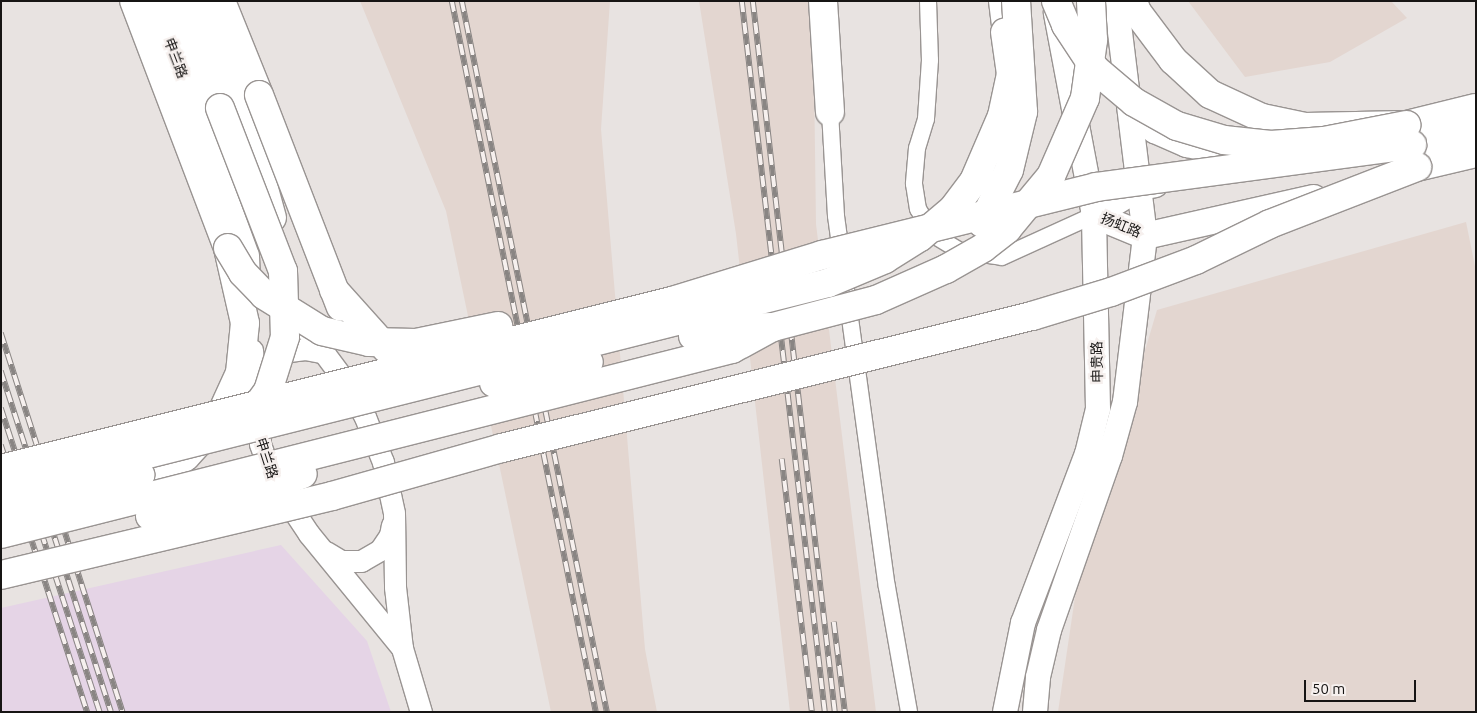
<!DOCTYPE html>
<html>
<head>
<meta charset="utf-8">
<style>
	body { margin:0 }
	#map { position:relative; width:1477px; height:713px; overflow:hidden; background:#e8e3e1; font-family:Ubuntu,"Noto Sans SC",sans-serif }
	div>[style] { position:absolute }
	.built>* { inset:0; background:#e3d6d0 }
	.industrial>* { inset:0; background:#e5d4e6 }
	.roads { filter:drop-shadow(1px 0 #999492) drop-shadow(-1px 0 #999492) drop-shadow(0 1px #999492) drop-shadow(0 -1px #999492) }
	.minor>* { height:16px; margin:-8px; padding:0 8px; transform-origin:8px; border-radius:8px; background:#fff }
	.tertiary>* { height:21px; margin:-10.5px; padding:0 10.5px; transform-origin:10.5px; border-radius:10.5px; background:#fff }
	.secondary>* { height:24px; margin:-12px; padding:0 12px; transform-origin:12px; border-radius:12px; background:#fff }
	.primary>* { height:26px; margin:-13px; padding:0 13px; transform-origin:13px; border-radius:13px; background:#fff }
	.trunk>* { height:28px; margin:-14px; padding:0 14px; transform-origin:14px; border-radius:14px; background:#fff }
	.rail>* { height:5.5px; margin-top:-2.75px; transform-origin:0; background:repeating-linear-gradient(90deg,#f6f0ee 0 11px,#898583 0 22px); box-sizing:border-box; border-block:1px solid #898583 }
	.bridges { filter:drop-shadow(1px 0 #999492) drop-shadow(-1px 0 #999492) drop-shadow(0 1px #999492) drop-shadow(0 -1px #999492) }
	.trunk-bridge>* { height:28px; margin:-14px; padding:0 14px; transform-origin:14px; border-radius:14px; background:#fff }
	span { translate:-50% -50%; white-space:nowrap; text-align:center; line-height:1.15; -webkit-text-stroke:5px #f6f0ee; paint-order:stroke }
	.street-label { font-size:14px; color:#171514 }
	.frame { position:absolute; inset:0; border:2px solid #171514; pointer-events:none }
	.scale { position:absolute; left:1304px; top:680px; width:112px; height:22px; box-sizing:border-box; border:2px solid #171514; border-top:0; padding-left:6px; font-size:15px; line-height:18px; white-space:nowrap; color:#171514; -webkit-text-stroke:4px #f6f0ee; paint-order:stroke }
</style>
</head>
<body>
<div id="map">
	<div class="built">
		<div style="clip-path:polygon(360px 1px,610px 1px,601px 129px,645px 649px,657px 712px,551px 712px,446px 211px)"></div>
		<div style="clip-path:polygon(699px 1px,813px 1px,816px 224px,876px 712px,790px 712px,736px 234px)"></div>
		<div style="clip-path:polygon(1188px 1px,1391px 1px,1407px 18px,1330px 62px,1245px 77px)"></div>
		<div style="clip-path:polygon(1466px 222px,1476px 271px,1476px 712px,1058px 712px,1078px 577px,1157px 310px)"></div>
	</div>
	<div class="industrial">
		<div style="clip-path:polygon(281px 545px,367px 641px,391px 712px,1px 712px,1px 608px)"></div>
	</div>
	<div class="roads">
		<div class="minor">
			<div style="left:928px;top:1px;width:59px;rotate:88.1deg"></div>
			<div style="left:930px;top:60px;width:59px;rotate:93.9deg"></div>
			<div style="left:926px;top:119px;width:30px;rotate:107deg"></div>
			<div style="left:917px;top:148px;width:36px;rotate:95deg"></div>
			<div style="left:914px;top:184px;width:25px;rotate:81deg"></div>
			<div style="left:918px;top:209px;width:32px;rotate:58deg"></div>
			<div style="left:935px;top:236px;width:29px;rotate:31deg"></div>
			<div style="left:960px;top:251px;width:42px;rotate:8.1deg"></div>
			<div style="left:1002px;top:257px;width:101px;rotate:-24.5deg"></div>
			<div style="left:830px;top:112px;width:104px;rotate:86.7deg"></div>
			<div style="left:836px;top:216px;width:374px;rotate:82.2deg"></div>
			<div style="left:887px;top:587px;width:127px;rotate:80deg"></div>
		</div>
		<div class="tertiary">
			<div style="left:155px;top:1px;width:270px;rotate:69.9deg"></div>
			<div style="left:248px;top:255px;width:24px;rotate:88deg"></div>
			<div style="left:301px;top:322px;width:72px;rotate:53.4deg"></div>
			<div style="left:344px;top:380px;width:43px;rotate:60.4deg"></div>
			<div style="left:365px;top:417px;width:48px;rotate:68.2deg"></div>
			<div style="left:383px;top:462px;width:52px;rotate:77.8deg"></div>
			<div style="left:394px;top:513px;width:74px;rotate:89.2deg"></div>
			<div style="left:395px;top:587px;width:61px;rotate:83.5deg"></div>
			<div style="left:402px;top:648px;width:67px;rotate:73.5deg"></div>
			<div style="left:252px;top:350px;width:94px;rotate:85.1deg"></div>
			<div style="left:260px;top:444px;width:38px;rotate:70deg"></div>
			<div style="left:273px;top:480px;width:65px;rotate:56.3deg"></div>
			<div style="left:309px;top:534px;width:147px;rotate:50.8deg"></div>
			<div style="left:270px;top:362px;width:15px;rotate:-42deg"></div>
			<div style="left:281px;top:352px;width:24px;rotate:-7deg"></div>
			<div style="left:305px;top:349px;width:20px;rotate:11deg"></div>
			<div style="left:326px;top:552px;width:17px;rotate:31deg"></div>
			<div style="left:341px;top:561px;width:20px"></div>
			<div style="left:361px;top:561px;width:22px;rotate:-30deg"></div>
			<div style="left:380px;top:550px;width:18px;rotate:-56deg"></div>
			<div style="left:390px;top:535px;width:10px;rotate:-79deg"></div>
		</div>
		<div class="secondary">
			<div style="left:1001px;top:1px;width:31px;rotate:83deg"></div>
			<div style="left:1005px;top:712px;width:91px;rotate:-78.6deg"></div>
			<div style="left:1023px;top:623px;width:181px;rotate:-69.3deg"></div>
			<div style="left:1087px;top:454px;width:46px;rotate:-76.3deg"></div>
			<div style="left:1098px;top:409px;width:194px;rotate:-91.2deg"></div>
			<div style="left:1094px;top:215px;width:206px;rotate:-100.7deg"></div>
			<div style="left:1035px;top:712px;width:35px;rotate:-85deg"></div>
			<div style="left:1038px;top:677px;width:48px;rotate:-76.8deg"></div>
			<div style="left:1049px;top:630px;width:184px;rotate:-70.7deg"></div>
			<div style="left:1110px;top:456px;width:56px;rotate:-74.5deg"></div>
			<div style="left:1125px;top:402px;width:167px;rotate:-83.1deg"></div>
			<div style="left:1145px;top:236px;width:237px;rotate:-97deg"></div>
		</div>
		<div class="primary">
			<div style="left:1132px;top:111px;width:30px;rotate:40deg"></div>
			<div style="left:1155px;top:130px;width:35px;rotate:24deg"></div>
			<div style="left:1187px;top:144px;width:84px;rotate:11.7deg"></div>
			<div style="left:1094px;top:215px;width:54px;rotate:-31.3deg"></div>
			<div style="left:1140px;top:187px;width:15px;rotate:-11deg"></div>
			<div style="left:1094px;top:215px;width:55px;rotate:22.4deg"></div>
			<div style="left:1145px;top:236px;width:173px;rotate:-12.7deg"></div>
		</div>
		<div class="trunk">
			<div style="left:178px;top:1px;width:115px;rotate:68.6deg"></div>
			<div style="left:199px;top:1px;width:108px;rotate:67.7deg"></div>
			<div style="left:240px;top:101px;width:121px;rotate:74.7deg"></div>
			<div style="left:221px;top:1px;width:101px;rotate:68deg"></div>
			<div style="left:823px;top:1px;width:111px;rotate:86.4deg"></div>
			<div style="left:1133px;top:1px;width:12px;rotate:70deg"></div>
			<div style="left:1137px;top:12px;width:60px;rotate:53.1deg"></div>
			<div style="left:1173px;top:60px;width:50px;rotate:42.6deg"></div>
			<div style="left:1210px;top:94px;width:57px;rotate:24.8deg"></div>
			<div style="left:1262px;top:118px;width:44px;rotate:11.8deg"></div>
			<div style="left:1305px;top:127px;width:101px;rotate:-1.1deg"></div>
			<div style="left:1406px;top:125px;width:72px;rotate:-13.7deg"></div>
			<div style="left:1412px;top:145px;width:66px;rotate:-13.2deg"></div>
			<div style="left:1417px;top:167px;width:61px;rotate:-13.3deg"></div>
			<div style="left:123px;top:497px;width:34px;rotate:-26deg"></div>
			<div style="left:154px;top:482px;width:41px;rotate:-39.1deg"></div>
			<div style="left:186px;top:456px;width:47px;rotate:-47.6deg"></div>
			<div style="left:218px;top:421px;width:53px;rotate:-65.4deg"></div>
			<div style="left:240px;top:373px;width:50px;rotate:-84.3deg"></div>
			<div style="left:245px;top:323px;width:77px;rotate:-102.8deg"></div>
			<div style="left:228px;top:248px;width:264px;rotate:-110.8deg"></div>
		</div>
	</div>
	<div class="rail">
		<div style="left:452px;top:1px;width:725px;rotate:78.55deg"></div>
		<div style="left:462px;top:1px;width:726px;rotate:78.47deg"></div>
		<div style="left:742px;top:1px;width:716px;rotate:83.34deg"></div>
		<div style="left:753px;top:1px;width:716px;rotate:83.42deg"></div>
		<div style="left:1px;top:333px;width:398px;rotate:72.2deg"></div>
		<div style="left:1px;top:371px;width:358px;rotate:72.1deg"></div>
		<div style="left:1px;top:408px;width:320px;rotate:72deg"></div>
		<div style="left:1px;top:445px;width:281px;rotate:72.1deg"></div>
		<div style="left:782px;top:459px;width:255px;rotate:83.2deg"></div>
		<div style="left:834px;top:622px;width:91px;rotate:83deg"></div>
	</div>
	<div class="bridges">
		<div class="trunk-bridge">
			<div style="left:1056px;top:1px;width:26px;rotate:67deg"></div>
			<div style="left:1066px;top:25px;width:53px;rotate:56.6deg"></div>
			<div style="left:1095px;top:69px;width:51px;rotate:40.2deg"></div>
			<div style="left:1134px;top:102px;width:49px;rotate:29.2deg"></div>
			<div style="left:1177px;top:126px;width:49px;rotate:16.6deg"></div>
			<div style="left:1224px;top:140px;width:47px;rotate:6.1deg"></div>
			<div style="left:1271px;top:145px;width:53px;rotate:-4.3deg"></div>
			<div style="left:1324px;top:141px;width:84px;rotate:-11deg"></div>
			<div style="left:259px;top:95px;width:227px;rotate:68.9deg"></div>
			<div style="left:220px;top:108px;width:175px;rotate:68.9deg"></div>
			<div style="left:283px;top:271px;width:66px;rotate:88.3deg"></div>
			<div style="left:285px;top:337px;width:57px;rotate:107.5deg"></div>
			<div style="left:268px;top:391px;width:26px;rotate:126deg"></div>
			<div style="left:982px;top:223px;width:59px;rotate:-63deg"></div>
			<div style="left:1009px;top:170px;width:60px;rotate:-76.4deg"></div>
			<div style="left:1023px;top:112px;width:111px;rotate:-93.6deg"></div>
			<div style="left:228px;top:248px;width:29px;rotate:59deg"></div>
			<div style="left:243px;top:273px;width:30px;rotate:46deg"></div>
			<div style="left:264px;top:295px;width:68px;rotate:31.8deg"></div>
			<div style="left:322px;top:331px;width:48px;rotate:13.2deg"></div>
			<div style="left:369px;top:342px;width:47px;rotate:1.2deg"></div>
			<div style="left:416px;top:343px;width:84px;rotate:-11.7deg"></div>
			<div style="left:334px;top:290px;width:78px;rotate:48.1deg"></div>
			<div style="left:386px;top:348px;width:43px;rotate:30.7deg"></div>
			<div style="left:693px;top:336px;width:37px;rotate:-13deg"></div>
			<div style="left:729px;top:328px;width:44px;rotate:-1.3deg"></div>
			<div style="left:773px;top:327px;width:106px;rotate:-14.7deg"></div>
			<div style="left:876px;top:300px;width:77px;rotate:-23.9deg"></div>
			<div style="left:946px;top:269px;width:43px;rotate:-29.6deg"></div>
			<div style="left:983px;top:248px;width:31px;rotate:-38deg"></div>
			<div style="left:1007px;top:229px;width:69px;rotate:-50.3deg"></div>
			<div style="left:1051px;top:176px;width:85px;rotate:-66.4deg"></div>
			<div style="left:1085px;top:98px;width:59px;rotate:-82.1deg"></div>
			<div style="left:1093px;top:40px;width:39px;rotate:-93deg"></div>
			<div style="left:494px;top:383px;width:41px;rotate:-7deg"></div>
			<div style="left:535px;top:378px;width:56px;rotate:-16.5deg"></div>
			<div style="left:1px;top:469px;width:692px;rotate:-14.06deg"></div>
			<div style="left:672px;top:301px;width:157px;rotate:-17deg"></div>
			<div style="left:822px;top:255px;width:282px;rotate:-13.9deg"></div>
			<div style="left:1096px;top:187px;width:319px;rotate:-7.6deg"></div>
			<div style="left:1px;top:491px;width:853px;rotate:-14.12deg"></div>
			<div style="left:828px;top:283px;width:62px;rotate:-22.8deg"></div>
			<div style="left:885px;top:259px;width:41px;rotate:-32.2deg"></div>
			<div style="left:920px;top:237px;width:43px;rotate:-40.3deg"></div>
			<div style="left:953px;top:209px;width:35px;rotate:-53deg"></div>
			<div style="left:974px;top:181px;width:71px;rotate:-66.7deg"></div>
			<div style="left:1002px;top:116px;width:43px;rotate:-77.9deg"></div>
			<div style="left:1011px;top:74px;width:42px;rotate:-98.1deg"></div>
			<div style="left:1px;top:511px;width:144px;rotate:-14.5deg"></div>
			<div style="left:150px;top:516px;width:105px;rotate:-12.7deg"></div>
			<div style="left:252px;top:493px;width:54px;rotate:-20.4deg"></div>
			<div style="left:1px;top:534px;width:754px;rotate:-14.2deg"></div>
			<div style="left:732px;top:349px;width:42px;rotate:-28.4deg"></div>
			<div style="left:1px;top:575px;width:340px;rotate:-13.4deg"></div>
			<div style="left:332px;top:496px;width:177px;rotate:-15.8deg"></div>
			<div style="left:502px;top:448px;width:546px;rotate:-13.99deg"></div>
			<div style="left:1032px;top:316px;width:83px;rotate:-16.9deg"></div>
			<div style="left:1111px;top:292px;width:91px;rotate:-20.6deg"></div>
			<div style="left:1196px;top:260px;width:82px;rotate:-25.9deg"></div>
			<div style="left:1270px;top:224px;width:158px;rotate:-21.2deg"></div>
		</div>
	</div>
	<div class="street-label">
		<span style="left:176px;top:58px;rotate:69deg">申兰路</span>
		<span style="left:1121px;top:225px;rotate:22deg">扬虹路</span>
		<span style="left:1097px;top:362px;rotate:-91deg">申贵路</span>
		<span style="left:267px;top:458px;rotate:72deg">申兰路</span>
	</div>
	<div class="frame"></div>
	<div class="scale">50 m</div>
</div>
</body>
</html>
